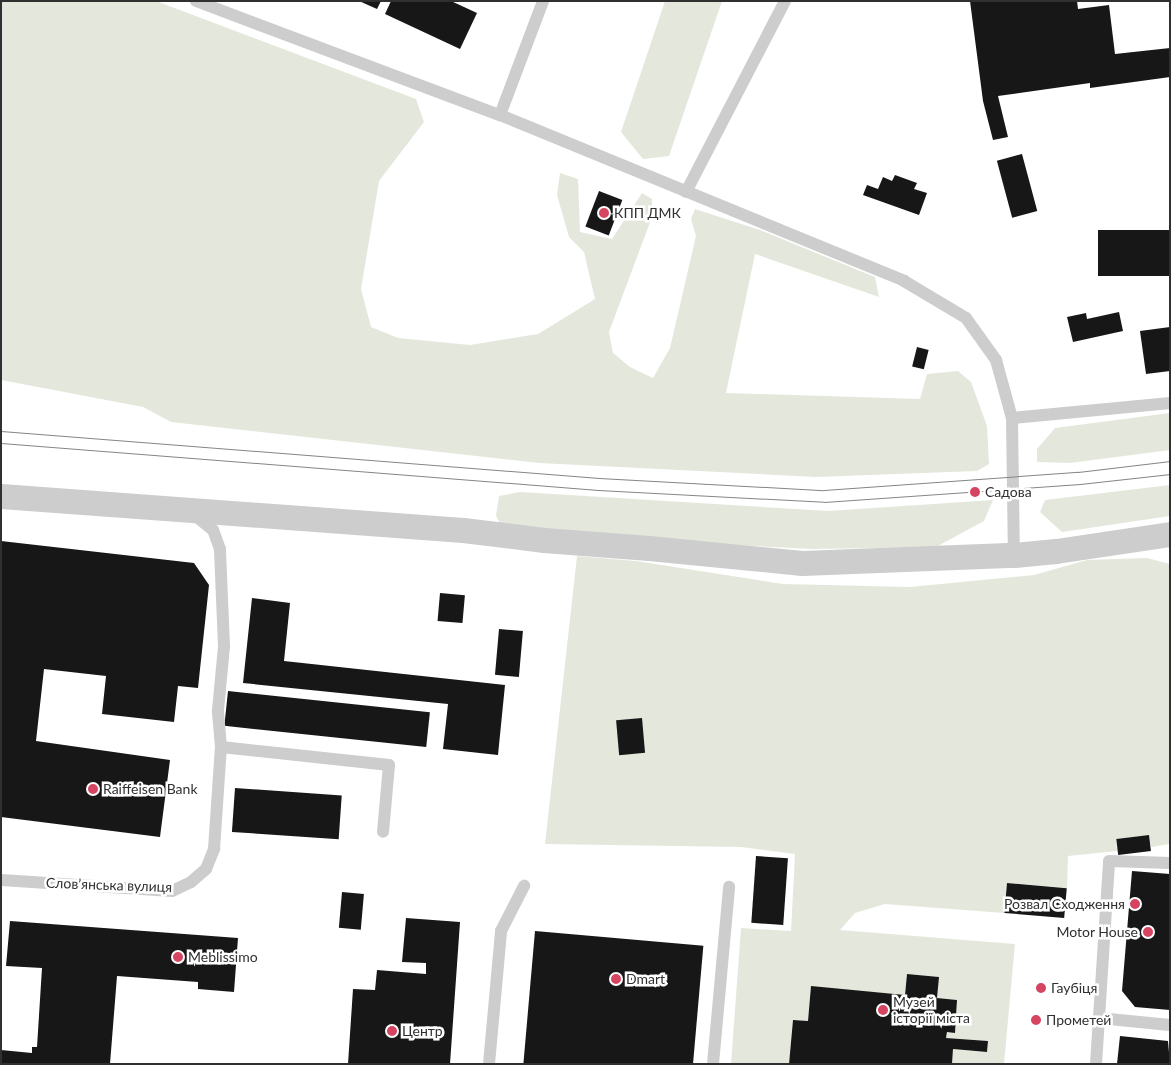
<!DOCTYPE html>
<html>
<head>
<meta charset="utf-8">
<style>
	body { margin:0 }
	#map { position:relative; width:1171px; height:1065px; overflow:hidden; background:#fff; font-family:Lato,sans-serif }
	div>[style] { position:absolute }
	.green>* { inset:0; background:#e4e8dc }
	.building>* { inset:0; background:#171717; transform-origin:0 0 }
	.service>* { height:12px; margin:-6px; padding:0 6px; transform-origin:6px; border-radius:6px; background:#cdcdcd }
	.minor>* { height:25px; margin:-12.5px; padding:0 12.5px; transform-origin:12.5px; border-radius:12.5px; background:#cdcdcd }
	.tram>* { height:1px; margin:-0.5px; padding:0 0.5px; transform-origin:0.5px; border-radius:0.5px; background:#858585 }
	.dots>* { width:14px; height:14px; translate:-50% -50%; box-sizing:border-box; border:2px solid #fff; border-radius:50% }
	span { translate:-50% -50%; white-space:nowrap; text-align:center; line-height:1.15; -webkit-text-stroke:5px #fff; paint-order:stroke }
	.poi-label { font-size:14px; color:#303030 }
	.left { translate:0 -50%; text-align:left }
	.right { translate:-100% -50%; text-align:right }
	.street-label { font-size:14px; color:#303030 }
	.frame { position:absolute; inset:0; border:2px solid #303030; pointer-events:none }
</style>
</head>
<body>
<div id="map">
	<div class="green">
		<div style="clip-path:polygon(1px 1px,156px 1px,416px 99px,424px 122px,379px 181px,361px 289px,371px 327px,398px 338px,470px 345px,538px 334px,595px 299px,584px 252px,569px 237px,557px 195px,560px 173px,578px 179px,580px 232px,612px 239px,642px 193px,652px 199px,652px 217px,609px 332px,613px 353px,630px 367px,653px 378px,670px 348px,696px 236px,691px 219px,695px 209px,760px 230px,875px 277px,879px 297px,755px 254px,726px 393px,920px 399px,927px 374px,958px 371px,971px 382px,987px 426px,989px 464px,977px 471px,816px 477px,539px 463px,171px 422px,143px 407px,1px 380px)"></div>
		<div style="clip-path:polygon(665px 1px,722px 1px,669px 156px,643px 159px,621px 132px)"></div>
		<div style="clip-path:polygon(1170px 413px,1170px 450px,1070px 463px,1037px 462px,1037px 449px,1055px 428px)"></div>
		<div style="clip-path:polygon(1170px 485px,1170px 516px,1062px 532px,1040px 512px,1045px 500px)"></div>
		<div style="clip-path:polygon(520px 492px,828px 511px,993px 500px,984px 521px,936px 547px,812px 549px,712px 544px,501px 525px,496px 516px,499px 496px)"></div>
		<div style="clip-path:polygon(577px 556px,636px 561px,783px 584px,910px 587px,1034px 575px,1087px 560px,1147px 558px,1170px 564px,1170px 844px,1151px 847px,1149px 835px,1116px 839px,1117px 851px,1068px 856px,1067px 888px,1007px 883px,1004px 913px,885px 904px,855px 913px,840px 930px,1015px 944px,1004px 1064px,952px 1064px,953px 1049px,987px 1052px,988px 1041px,946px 1038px,947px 1032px,955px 1032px,957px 1000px,937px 998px,938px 977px,907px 974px,905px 995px,811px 987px,808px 1021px,793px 1020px,789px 1064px,731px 1064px,741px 928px,791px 931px,795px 854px,741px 847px,545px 844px)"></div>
	</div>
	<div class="building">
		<div style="clip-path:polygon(359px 1px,381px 1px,377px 9px)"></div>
		<div style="clip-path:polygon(391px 1px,451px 1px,477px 13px,460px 49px,385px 14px)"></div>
		<div style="clip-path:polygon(970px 1px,1077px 1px,1078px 9px,1109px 5px,1115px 54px,1170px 48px,1170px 77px,1090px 88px,1090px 83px,998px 96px,1008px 137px,993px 140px,983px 101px)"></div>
		<div style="left:1022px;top:154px;width:59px;height:26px;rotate:75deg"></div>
		<div style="clip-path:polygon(895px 175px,917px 183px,914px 189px,927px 193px,919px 215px,863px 195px,867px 185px,878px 189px,883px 177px,892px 181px)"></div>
		<div style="left:599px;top:191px;width:25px;height:38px;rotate:21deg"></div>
		<div style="left:1170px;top:230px;width:46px;height:72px;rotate:90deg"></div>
		<div style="clip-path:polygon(1119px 312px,1123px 331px,1073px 342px,1067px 317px,1086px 313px,1087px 319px)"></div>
		<div style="clip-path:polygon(1170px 327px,1170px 371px,1146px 374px,1140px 331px)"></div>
		<div style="left:917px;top:347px;width:12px;height:20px;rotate:14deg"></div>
		<div style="clip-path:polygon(1px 541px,194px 563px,209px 585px,198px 688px,178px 686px,174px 722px,102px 714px,106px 676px,44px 669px,36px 741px,170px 760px,160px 837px,1px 817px)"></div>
		<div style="left:440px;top:593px;width:25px;height:28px;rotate:5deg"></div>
		<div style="clip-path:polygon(252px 598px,290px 603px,284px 661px,505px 685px,498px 755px,443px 749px,448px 704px,243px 683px)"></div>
		<div style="left:499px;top:629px;width:24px;height:46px;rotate:5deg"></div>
		<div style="left:228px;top:691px;width:203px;height:35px;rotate:6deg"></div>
		<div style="left:642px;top:718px;width:35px;height:26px;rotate:85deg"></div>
		<div style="left:235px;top:788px;width:107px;height:44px;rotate:4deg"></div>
		<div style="left:1149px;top:835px;width:16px;height:33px;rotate:83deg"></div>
		<div style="left:756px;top:856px;width:32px;height:67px;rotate:4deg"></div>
		<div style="clip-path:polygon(1132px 871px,1170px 874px,1170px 1010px,1135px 1007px,1122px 991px)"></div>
		<div style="left:1007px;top:883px;width:60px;height:30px;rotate:5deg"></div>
		<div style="left:342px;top:892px;width:22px;height:36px;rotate:5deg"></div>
		<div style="clip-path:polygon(406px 918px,460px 922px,450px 1064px,348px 1064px,353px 989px,375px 990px,377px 970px,426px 974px,426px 963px,402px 962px)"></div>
		<div style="clip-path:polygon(10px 921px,238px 938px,234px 992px,198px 989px,198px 982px,117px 976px,110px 1064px,1px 1064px,1px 1050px,32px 1053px,32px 1047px,37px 1047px,42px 968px,6px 966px)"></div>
		<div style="left:535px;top:931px;width:169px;height:133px;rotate:5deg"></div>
		<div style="clip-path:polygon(907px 974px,939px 977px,937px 998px,957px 1000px,955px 1033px,947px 1032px,946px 1038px,988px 1041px,987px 1052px,953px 1049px,952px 1064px,789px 1064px,793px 1020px,808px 1021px,811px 986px,905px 995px)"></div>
		<div style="clip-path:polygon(1120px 1036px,1168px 1041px,1170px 1064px,1117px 1064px)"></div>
	</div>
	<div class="service">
		<div style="left:196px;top:1px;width:325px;rotate:20.6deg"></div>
		<div style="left:500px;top:115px;width:122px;rotate:-69.3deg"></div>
		<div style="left:500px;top:115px;width:437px;rotate:22.3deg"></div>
		<div style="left:904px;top:281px;width:72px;rotate:30.8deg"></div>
		<div style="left:966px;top:318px;width:52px;rotate:54.5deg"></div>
		<div style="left:996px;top:360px;width:60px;rotate:74.6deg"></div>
		<div style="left:1012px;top:418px;width:137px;rotate:89.2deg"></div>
		<div style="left:686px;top:192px;width:215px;rotate:-62.6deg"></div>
		<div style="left:1012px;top:418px;width:159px;rotate:-5.4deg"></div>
		<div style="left:221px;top:747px;width:169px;rotate:6.1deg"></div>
		<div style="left:389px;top:765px;width:67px;rotate:95.1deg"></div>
		<div style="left:1px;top:880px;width:171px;rotate:3.7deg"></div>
		<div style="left:172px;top:891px;width:21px;rotate:-25deg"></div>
		<div style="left:191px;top:882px;width:20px;rotate:-41deg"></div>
		<div style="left:206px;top:869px;width:22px;rotate:-68deg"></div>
		<div style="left:214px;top:849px;width:102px;rotate:-86.1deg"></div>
		<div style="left:221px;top:747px;width:37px;rotate:-95deg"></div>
		<div style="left:218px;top:710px;width:64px;rotate:-84.6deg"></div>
		<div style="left:224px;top:646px;width:97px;rotate:-92.4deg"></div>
		<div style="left:220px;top:549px;width:20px;rotate:-110deg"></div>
		<div style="left:213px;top:530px;width:26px;rotate:-141deg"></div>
		<div style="left:1099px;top:1018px;width:71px;rotate:5.6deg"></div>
		<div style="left:489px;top:1064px;width:134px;rotate:-84.8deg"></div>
		<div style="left:501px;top:931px;width:51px;rotate:-62.9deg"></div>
		<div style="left:713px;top:1064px;width:178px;rotate:-84.8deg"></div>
		<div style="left:1096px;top:1064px;width:203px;rotate:-86.3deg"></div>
		<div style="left:1109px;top:861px;width:61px;rotate:1.9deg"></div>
	</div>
	<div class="minor">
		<div style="left:1px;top:496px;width:463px;rotate:4.2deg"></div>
		<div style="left:463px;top:530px;width:82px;rotate:7deg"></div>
		<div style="left:544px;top:540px;width:105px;rotate:4.4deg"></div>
		<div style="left:649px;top:548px;width:154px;rotate:5.6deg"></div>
		<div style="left:802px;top:563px;width:212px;rotate:-2.2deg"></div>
		<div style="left:1014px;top:555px;width:42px;rotate:-5.4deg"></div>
		<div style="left:1056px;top:551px;width:115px;rotate:-8.5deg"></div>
	</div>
	<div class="tram">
		<div style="left:1px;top:431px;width:600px;rotate:4.49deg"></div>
		<div style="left:599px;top:478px;width:225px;rotate:3.1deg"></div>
		<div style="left:824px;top:490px;width:255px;rotate:-4.1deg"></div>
		<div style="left:1078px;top:472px;width:93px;rotate:-6.8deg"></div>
		<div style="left:1px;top:443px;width:599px;rotate:4.5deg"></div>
		<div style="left:598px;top:490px;width:226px;rotate:3deg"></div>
		<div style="left:824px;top:502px;width:257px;rotate:-4deg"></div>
		<div style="left:1080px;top:484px;width:91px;rotate:-6.3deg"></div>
	</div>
	<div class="dots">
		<div style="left:604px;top:213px;background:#d54461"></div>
		<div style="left:975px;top:492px;background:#d54461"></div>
		<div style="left:93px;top:789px;background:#d54461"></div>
		<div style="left:1135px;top:904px;background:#d54461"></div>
		<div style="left:1148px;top:932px;background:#d54461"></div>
		<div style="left:178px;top:957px;background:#d54461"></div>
		<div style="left:616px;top:979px;background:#d54461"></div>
		<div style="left:1041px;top:988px;background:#d54461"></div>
		<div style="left:883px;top:1010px;background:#d54461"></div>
		<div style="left:1036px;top:1020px;background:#d54461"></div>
		<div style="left:392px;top:1031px;background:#d54461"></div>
	</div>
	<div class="poi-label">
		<span class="left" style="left:614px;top:213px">КПП ДМК</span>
		<span class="left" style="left:985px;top:492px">Садова</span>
		<span class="left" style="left:103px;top:789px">Raiffeisen Bank</span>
		<span class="right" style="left:1125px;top:904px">Розвал Сходження</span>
		<span class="right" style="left:1138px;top:932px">Motor House</span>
		<span class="left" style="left:188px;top:957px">Meblissimo</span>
		<span class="left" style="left:626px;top:979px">Dmart</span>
		<span class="left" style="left:1051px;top:988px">Гаубіця</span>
		<span class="left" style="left:893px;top:1010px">Музей<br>історії міста</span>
		<span class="left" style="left:1046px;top:1020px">Прометей</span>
		<span class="left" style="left:402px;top:1031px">Центр</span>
	</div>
	<div class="street-label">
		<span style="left:109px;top:885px;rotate:2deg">Словʼянська вулиця</span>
	</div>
	<div class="frame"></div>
</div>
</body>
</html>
